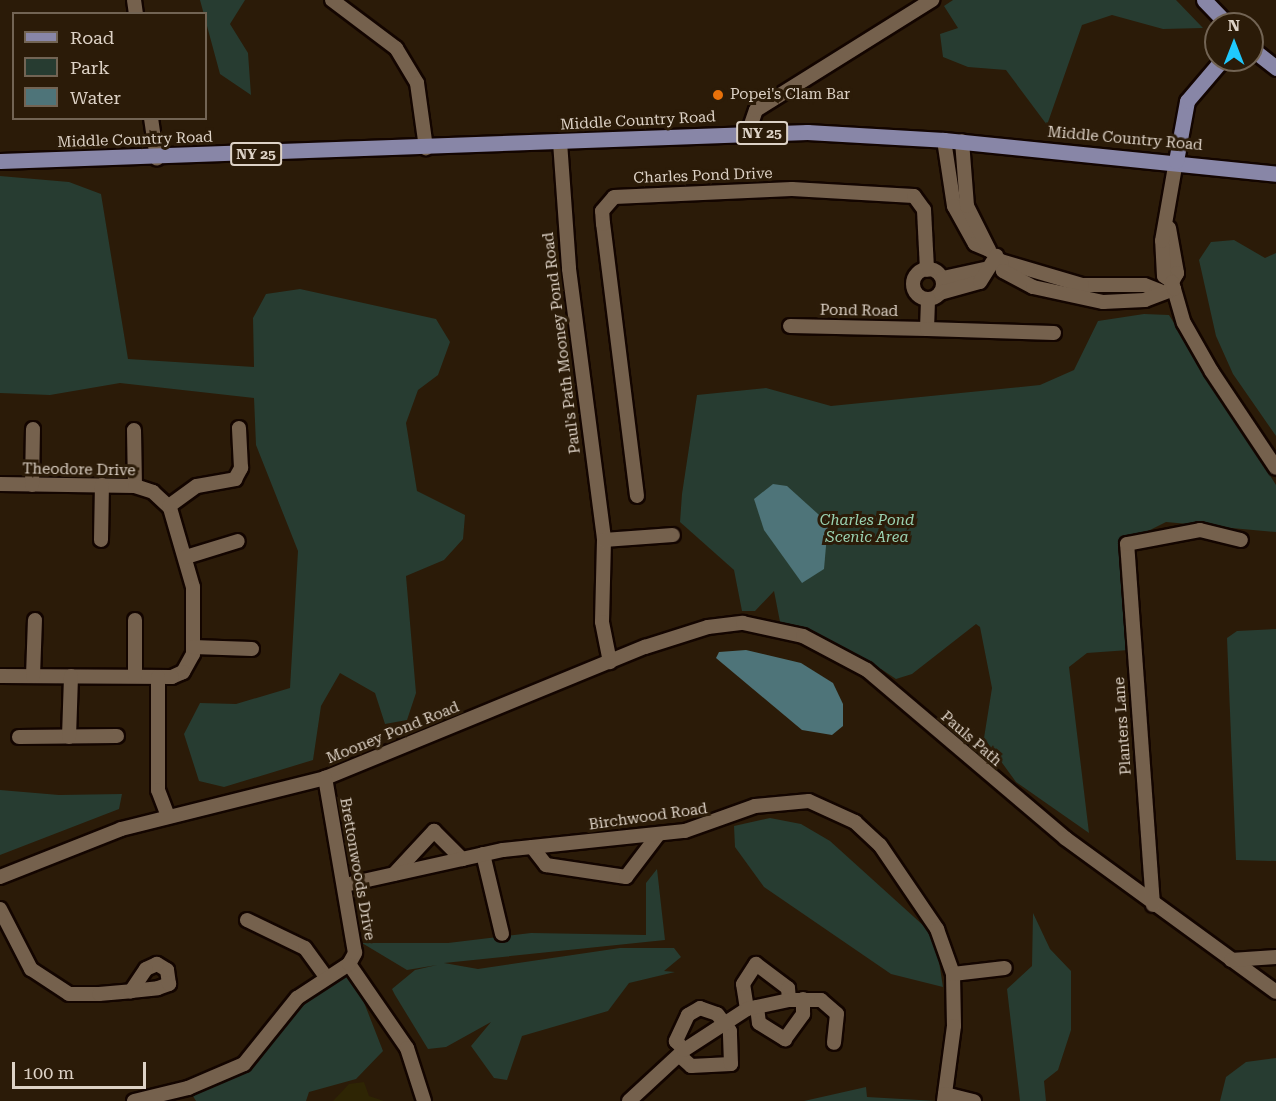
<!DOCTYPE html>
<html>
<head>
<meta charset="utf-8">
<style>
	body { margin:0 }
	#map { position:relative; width:1276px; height:1101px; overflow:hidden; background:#2b1b08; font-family:"Roboto Serif",serif }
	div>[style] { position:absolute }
	.green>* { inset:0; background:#273c31 }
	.sand>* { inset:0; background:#2e2504 }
	.water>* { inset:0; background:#4e7479 }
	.roads { filter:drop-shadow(2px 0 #130500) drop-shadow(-2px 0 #130500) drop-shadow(0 2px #130500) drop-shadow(0 -2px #130500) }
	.minor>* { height:14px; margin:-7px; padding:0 7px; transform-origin:7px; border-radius:7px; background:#75614d }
	.minor>.ring { margin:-7px; padding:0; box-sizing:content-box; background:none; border:14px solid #75614d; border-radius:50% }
	.major>* { height:15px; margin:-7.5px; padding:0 7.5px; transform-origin:7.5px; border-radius:7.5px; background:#8886a7 }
	.dots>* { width:16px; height:16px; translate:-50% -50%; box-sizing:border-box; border:3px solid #2b1b08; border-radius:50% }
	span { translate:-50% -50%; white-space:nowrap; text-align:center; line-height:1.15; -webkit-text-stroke:6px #2b1b08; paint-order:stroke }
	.shield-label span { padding:2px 4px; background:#2b1b08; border:2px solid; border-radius:4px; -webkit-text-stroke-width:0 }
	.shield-label { font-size:14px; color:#ddd2c6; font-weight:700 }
	.poi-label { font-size:15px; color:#ddd2c6 }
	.left { translate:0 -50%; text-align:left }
	.street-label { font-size:15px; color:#ddd2c6 }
	.park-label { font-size:15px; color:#9ad2b2; font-style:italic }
	.legend { position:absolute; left:12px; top:12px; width:195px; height:108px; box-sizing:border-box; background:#2b1b08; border:2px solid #726454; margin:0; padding:8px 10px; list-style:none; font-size:18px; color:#ddd2c6 }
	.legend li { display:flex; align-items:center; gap:12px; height:30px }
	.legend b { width:30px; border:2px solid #726454 }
	.north { position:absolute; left:1204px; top:12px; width:60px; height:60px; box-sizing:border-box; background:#2b1b08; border:2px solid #726454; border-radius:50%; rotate:0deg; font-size:16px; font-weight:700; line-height:24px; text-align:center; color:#ddd2c6 }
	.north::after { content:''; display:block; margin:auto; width:21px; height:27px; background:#1fc9fd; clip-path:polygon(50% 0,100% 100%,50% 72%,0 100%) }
	.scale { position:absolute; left:12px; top:1062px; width:134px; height:27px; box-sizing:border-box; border:3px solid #ddd2c6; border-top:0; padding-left:8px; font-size:18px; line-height:21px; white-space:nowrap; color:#ddd2c6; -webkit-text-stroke:4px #2b1b08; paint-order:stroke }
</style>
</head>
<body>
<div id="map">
	<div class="green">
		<div style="clip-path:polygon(200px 0,245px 0,230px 24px,248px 53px,251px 95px,220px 74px)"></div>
		<div style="clip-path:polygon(953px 0,1176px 0,1203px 28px,1163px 29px,1112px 15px,1082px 25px,1047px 125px,1006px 70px,968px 67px,943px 57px,940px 34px,958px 28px,944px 6px)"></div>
		<div style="clip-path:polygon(0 176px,69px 182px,101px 194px,128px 359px,254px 367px,253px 318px,266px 294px,300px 289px,436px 319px,450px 342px,438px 375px,418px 390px,406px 423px,417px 491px,465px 515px,463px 539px,444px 560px,406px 576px,416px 693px,407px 720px,385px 724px,375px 693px,340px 673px,321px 706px,313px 760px,224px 787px,199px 781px,184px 734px,200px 703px,236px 704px,290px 688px,298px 551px,256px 445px,254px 398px,120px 383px,50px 395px,0 393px)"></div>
		<div style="clip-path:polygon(1234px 240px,1265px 258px,1276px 253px,1276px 436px,1233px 374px,1216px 336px,1199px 260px,1211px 242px)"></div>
		<div style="clip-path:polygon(1144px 314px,1169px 315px,1276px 485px,1276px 532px,1166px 522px,1122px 544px,1129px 650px,1087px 653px,1069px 667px,1089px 833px,1016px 782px,984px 738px,992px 688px,980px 627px,976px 624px,912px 674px,896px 679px,881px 669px,874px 676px,781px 627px,774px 591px,755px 611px,742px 611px,734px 570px,680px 522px,682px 494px,697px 395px,766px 388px,831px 406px,1040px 385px,1074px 370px,1098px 321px)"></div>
		<div style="clip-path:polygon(1276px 629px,1276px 861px,1236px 860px,1227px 638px,1237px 631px)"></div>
		<div style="clip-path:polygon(0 790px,59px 795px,122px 794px,119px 809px,0 855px)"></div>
		<div style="clip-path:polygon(770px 818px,801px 824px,830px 841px,935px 936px,943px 987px,891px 974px,764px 887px,735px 847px,734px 826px)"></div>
		<div style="clip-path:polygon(657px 869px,665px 940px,444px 963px,478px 969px,620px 948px,674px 948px,681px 957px,664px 971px,675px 972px,629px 983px,608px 1011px,522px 1036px,507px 1080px,494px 1078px,471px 1046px,491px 1022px,446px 1047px,428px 1049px,395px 995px,392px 989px,415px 970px,437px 965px,407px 970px,362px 943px,448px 943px,531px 933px,646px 935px,646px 883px)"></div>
		<div style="clip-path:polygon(1033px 913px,1050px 949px,1071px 971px,1071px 1030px,1058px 1070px,1044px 1081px,1046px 1101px,1020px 1101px,1007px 989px,1032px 966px)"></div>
		<div style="clip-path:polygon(349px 964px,383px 1051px,356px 1079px,309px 1092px,306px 1101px,196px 1101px,188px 1088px,244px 1064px,297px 998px)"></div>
		<div style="clip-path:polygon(1276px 1058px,1276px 1101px,1220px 1101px,1226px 1077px,1246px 1062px)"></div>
		<div style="clip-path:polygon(866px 1087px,867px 1097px,937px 1101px,804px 1101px)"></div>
	</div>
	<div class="sand">
		<div style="clip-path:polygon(364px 1082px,369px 1096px,384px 1101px,333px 1101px,349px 1084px)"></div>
	</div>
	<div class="water">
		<div style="clip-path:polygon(773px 484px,787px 486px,828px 523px,824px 569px,802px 583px,764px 530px,754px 499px)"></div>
		<div style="clip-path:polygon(746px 650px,801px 663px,833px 683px,843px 704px,843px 726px,832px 735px,802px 730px,716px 658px,719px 652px)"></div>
	</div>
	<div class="roads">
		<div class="minor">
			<div style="left:134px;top:0;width:14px;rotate:82deg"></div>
			<div style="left:332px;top:0;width:80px;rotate:36.9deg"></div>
			<div style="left:396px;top:48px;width:41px;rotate:59deg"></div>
			<div style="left:417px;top:83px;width:66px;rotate:82.1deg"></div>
			<div style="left:151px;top:118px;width:41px;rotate:81.7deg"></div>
			<div style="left:748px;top:133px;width:24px;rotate:-71deg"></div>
			<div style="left:756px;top:110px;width:208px;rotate:-32deg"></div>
			<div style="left:944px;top:140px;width:67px;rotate:81.4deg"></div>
			<div style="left:954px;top:206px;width:43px;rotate:61.1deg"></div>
			<div style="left:975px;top:244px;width:15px;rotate:23deg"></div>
			<div style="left:989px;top:250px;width:49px;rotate:-116.6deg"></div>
			<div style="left:967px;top:206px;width:65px;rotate:-94.4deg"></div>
			<div style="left:560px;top:142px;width:127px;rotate:85.9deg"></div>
			<div style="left:569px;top:269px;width:273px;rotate:82.6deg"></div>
			<div style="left:604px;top:540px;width:82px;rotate:91.4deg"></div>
			<div style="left:602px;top:622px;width:41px;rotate:78.7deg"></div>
			<div style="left:1169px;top:228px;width:46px;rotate:79.9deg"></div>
			<div style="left:1177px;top:273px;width:10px;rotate:119deg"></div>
			<div style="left:1172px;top:282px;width:10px;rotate:-143deg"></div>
			<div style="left:1164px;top:276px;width:35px;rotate:-93deg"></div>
			<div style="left:1162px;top:241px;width:81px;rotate:-80.1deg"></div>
			<div class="ring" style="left:913px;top:269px;width:16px;height:16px"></div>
			<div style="left:943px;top:278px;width:42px;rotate:-12.4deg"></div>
			<div style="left:1174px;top:289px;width:35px;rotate:74deg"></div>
			<div style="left:1184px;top:323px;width:56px;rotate:60.3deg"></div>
			<div style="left:1212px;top:372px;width:115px;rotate:56.3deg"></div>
			<div style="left:1160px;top:291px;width:17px;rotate:-159deg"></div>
			<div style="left:1144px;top:285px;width:62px;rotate:180deg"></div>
			<div style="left:1082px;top:285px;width:84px;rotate:-163.5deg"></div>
			<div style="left:1001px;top:261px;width:10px;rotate:79deg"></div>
			<div style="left:1003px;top:271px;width:34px;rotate:28deg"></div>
			<div style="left:1033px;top:287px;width:72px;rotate:12.1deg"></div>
			<div style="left:1103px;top:302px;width:42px;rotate:-2.7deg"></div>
			<div style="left:1145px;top:300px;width:31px;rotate:-21deg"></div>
			<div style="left:1174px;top:289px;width:7px;rotate:-106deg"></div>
			<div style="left:940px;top:293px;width:41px;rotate:-15.4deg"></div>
			<div style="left:980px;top:282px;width:31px;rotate:-58deg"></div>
			<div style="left:790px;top:326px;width:137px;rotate:1.3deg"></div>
			<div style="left:927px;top:329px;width:30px;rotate:-88deg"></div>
			<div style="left:927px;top:329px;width:127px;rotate:1.8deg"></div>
			<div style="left:134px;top:430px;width:56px;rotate:89deg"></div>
			<div style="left:0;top:484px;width:135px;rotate:0.8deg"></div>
			<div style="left:135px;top:486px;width:19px;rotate:18deg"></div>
			<div style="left:153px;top:492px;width:23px;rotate:43deg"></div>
			<div style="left:170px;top:508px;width:82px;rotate:73.8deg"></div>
			<div style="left:193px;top:587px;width:67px;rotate:90deg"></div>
			<div style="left:193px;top:654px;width:21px;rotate:119deg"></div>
			<div style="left:183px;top:672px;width:12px;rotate:156deg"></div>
			<div style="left:172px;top:677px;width:172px;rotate:-179.7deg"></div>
			<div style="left:32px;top:485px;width:56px;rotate:-89deg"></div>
			<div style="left:637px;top:496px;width:274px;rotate:-97.1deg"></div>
			<div style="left:603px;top:224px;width:13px;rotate:-94deg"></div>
			<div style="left:602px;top:211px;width:18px;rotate:-49deg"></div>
			<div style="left:614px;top:197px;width:178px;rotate:-2.6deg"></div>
			<div style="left:792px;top:189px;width:122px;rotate:3.3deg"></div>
			<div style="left:914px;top:196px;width:17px;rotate:54deg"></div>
			<div style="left:924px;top:210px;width:60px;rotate:87.1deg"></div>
			<div style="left:169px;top:506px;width:34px;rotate:-36deg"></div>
			<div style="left:197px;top:486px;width:39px;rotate:-10deg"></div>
			<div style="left:235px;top:479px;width:13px;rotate:-61deg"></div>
			<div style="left:241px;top:468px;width:40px;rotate:-92.9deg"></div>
			<div style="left:101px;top:540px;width:55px;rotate:-89deg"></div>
			<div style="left:604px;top:540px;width:69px;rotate:-4.1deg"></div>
			<div style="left:186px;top:557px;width:54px;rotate:-17.1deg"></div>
			<div style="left:193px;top:647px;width:59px;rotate:1.9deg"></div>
			<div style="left:33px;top:676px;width:56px;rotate:-88deg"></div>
			<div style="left:135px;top:676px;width:56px;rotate:-90deg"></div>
			<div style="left:158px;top:677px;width:113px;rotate:90deg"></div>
			<div style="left:158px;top:790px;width:28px;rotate:69deg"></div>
			<div style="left:19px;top:737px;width:98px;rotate:-0.6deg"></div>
			<div style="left:69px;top:737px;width:61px;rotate:-88.1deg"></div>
			<div style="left:532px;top:847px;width:23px;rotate:52deg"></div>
			<div style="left:546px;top:865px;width:81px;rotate:8.5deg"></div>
			<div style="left:626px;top:877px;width:53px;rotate:-52.7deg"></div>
			<div style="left:483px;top:854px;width:82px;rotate:76.6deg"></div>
			<div style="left:394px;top:874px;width:59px;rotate:-47.1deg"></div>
			<div style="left:434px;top:831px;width:40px;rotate:45deg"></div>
			<div style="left:0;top:877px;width:130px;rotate:-21.6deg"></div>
			<div style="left:121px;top:829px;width:210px;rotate:-14deg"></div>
			<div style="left:325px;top:778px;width:346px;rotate:-22.3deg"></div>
			<div style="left:645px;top:647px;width:66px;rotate:-17.6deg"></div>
			<div style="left:708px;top:627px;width:35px;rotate:-7deg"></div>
			<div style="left:743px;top:623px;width:61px;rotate:12.2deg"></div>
			<div style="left:803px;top:636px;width:72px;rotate:28deg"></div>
			<div style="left:867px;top:670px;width:260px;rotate:40.3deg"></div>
			<div style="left:1065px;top:838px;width:261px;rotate:36.1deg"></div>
			<div style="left:345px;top:885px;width:162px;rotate:-12.5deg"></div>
			<div style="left:503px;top:850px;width:183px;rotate:-6deg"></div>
			<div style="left:685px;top:831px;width:74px;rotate:-19.7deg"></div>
			<div style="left:755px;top:806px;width:54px;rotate:-5.3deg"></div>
			<div style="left:809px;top:801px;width:51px;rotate:24.5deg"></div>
			<div style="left:855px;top:822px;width:34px;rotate:43deg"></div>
			<div style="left:880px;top:845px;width:102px;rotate:55.8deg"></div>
			<div style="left:937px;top:929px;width:48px;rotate:70.4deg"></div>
			<div style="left:953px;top:974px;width:52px;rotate:88.9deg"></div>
			<div style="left:954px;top:1026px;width:76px;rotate:97.6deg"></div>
			<div style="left:1153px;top:905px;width:362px;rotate:-94.1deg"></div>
			<div style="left:1127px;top:544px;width:74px;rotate:-10.9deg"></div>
			<div style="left:1200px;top:530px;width:42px;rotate:13.7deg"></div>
			<div style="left:0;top:909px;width:68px;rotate:62.7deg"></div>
			<div style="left:31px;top:969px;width:45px;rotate:33.3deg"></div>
			<div style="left:69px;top:994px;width:30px"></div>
			<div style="left:99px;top:994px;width:32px;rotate:-5deg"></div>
			<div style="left:131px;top:991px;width:27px;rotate:-6deg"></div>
			<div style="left:158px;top:988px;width:12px;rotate:-20deg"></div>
			<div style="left:169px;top:984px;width:14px;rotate:-98deg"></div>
			<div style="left:167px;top:970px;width:12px;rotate:-149deg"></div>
			<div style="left:157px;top:964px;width:12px;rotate:156deg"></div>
			<div style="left:146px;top:969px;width:27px;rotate:124deg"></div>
			<div style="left:247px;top:920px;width:64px;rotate:25.8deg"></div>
			<div style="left:305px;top:948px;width:34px;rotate:54deg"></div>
			<div style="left:1231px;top:960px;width:45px;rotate:-3.8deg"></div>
			<div style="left:349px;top:964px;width:102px;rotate:55.4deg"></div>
			<div style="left:407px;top:1048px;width:56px;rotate:72.2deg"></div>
			<div style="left:953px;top:974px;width:52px;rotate:-6.6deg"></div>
			<div style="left:757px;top:1007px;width:16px;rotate:83deg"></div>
			<div style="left:759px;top:1023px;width:31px;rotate:32deg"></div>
			<div style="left:785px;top:1039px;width:31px;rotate:-54deg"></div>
			<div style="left:803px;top:1014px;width:15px;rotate:-90deg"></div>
			<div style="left:747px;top:1009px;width:25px;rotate:-99deg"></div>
			<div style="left:743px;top:984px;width:24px;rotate:-57deg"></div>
			<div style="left:756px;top:964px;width:40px;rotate:37deg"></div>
			<div style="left:788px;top:988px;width:12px;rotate:85deg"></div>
			<div style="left:680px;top:1056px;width:15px;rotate:42deg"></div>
			<div style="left:691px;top:1066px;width:40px;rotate:-2.9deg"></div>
			<div style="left:731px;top:1064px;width:33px;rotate:-92deg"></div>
			<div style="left:730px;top:1031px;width:21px;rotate:-127deg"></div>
			<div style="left:717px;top:1014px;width:18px;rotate:-161deg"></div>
			<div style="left:700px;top:1008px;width:14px;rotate:150deg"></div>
			<div style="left:688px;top:1015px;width:29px;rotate:115deg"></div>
			<div style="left:676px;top:1041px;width:12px;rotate:48deg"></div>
			<div style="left:945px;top:1094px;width:30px;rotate:14deg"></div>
			<div style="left:134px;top:1101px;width:56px;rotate:-13.5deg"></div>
			<div style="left:188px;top:1088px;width:61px;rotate:-23.2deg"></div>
			<div style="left:244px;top:1064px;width:85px;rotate:-51.2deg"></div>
			<div style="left:297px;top:998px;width:62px;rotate:-33.2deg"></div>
			<div style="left:349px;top:964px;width:13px;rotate:-61deg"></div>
			<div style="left:355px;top:953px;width:178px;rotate:-99.7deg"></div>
			<div style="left:629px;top:1101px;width:75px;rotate:-42.8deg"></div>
			<div style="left:684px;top:1050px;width:75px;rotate:-33.1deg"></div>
			<div style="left:747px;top:1009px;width:43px;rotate:-12.1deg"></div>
			<div style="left:789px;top:1000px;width:32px"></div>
			<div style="left:821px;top:1000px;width:21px;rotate:41deg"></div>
			<div style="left:837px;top:1014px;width:29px;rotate:96deg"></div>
		</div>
		<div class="major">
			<div style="left:1204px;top:0;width:33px;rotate:46deg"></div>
			<div style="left:1252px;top:49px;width:31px;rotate:38deg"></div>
			<div style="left:0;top:161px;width:808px;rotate:-2.06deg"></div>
			<div style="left:807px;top:132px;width:137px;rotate:3.3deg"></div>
			<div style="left:944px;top:140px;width:334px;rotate:5.8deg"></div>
			<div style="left:1176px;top:161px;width:61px;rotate:-79.6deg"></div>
			<div style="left:1187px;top:101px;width:54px;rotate:-49.5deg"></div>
		</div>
	</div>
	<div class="dots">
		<div style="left:718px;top:95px;background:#e8710a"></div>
	</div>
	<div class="shield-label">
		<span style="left:762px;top:133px">NY 25</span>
		<span style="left:256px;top:154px">NY 25</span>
	</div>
	<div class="poi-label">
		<span class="left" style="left:730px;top:95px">Popei's Clam Bar</span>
	</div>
	<div class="street-label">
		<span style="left:638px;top:121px;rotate:-3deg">Middle Country Road</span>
		<span style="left:1125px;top:139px;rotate:5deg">Middle Country Road</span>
		<span style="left:135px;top:140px;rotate:-2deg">Middle Country Road</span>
		<span style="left:703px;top:176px;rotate:-2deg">Charles Pond Drive</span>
		<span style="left:859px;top:311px;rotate:1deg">Pond Road</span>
		<span style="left:562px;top:343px;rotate:-97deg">Paul's Path Mooney Pond Road</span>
		<span style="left:79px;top:470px;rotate:1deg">Theodore Drive</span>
		<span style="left:1123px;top:726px;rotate:-94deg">Planters Lane</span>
		<span style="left:393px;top:733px;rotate:-22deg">Mooney Pond Road</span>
		<span style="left:971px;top:739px;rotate:41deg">Pauls Path</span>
		<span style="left:648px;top:817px;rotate:-8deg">Birchwood Road</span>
		<span style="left:357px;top:869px;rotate:80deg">Brettonwoods Drive</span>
	</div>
	<div class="park-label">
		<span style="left:867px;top:529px">Charles Pond<br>Scenic Area</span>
	</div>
	<ul class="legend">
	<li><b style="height:8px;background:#8886a7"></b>Road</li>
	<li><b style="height:16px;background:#273c31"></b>Park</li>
	<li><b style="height:16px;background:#4e7479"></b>Water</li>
	</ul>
	<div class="north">N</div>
	<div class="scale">100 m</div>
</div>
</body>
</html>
